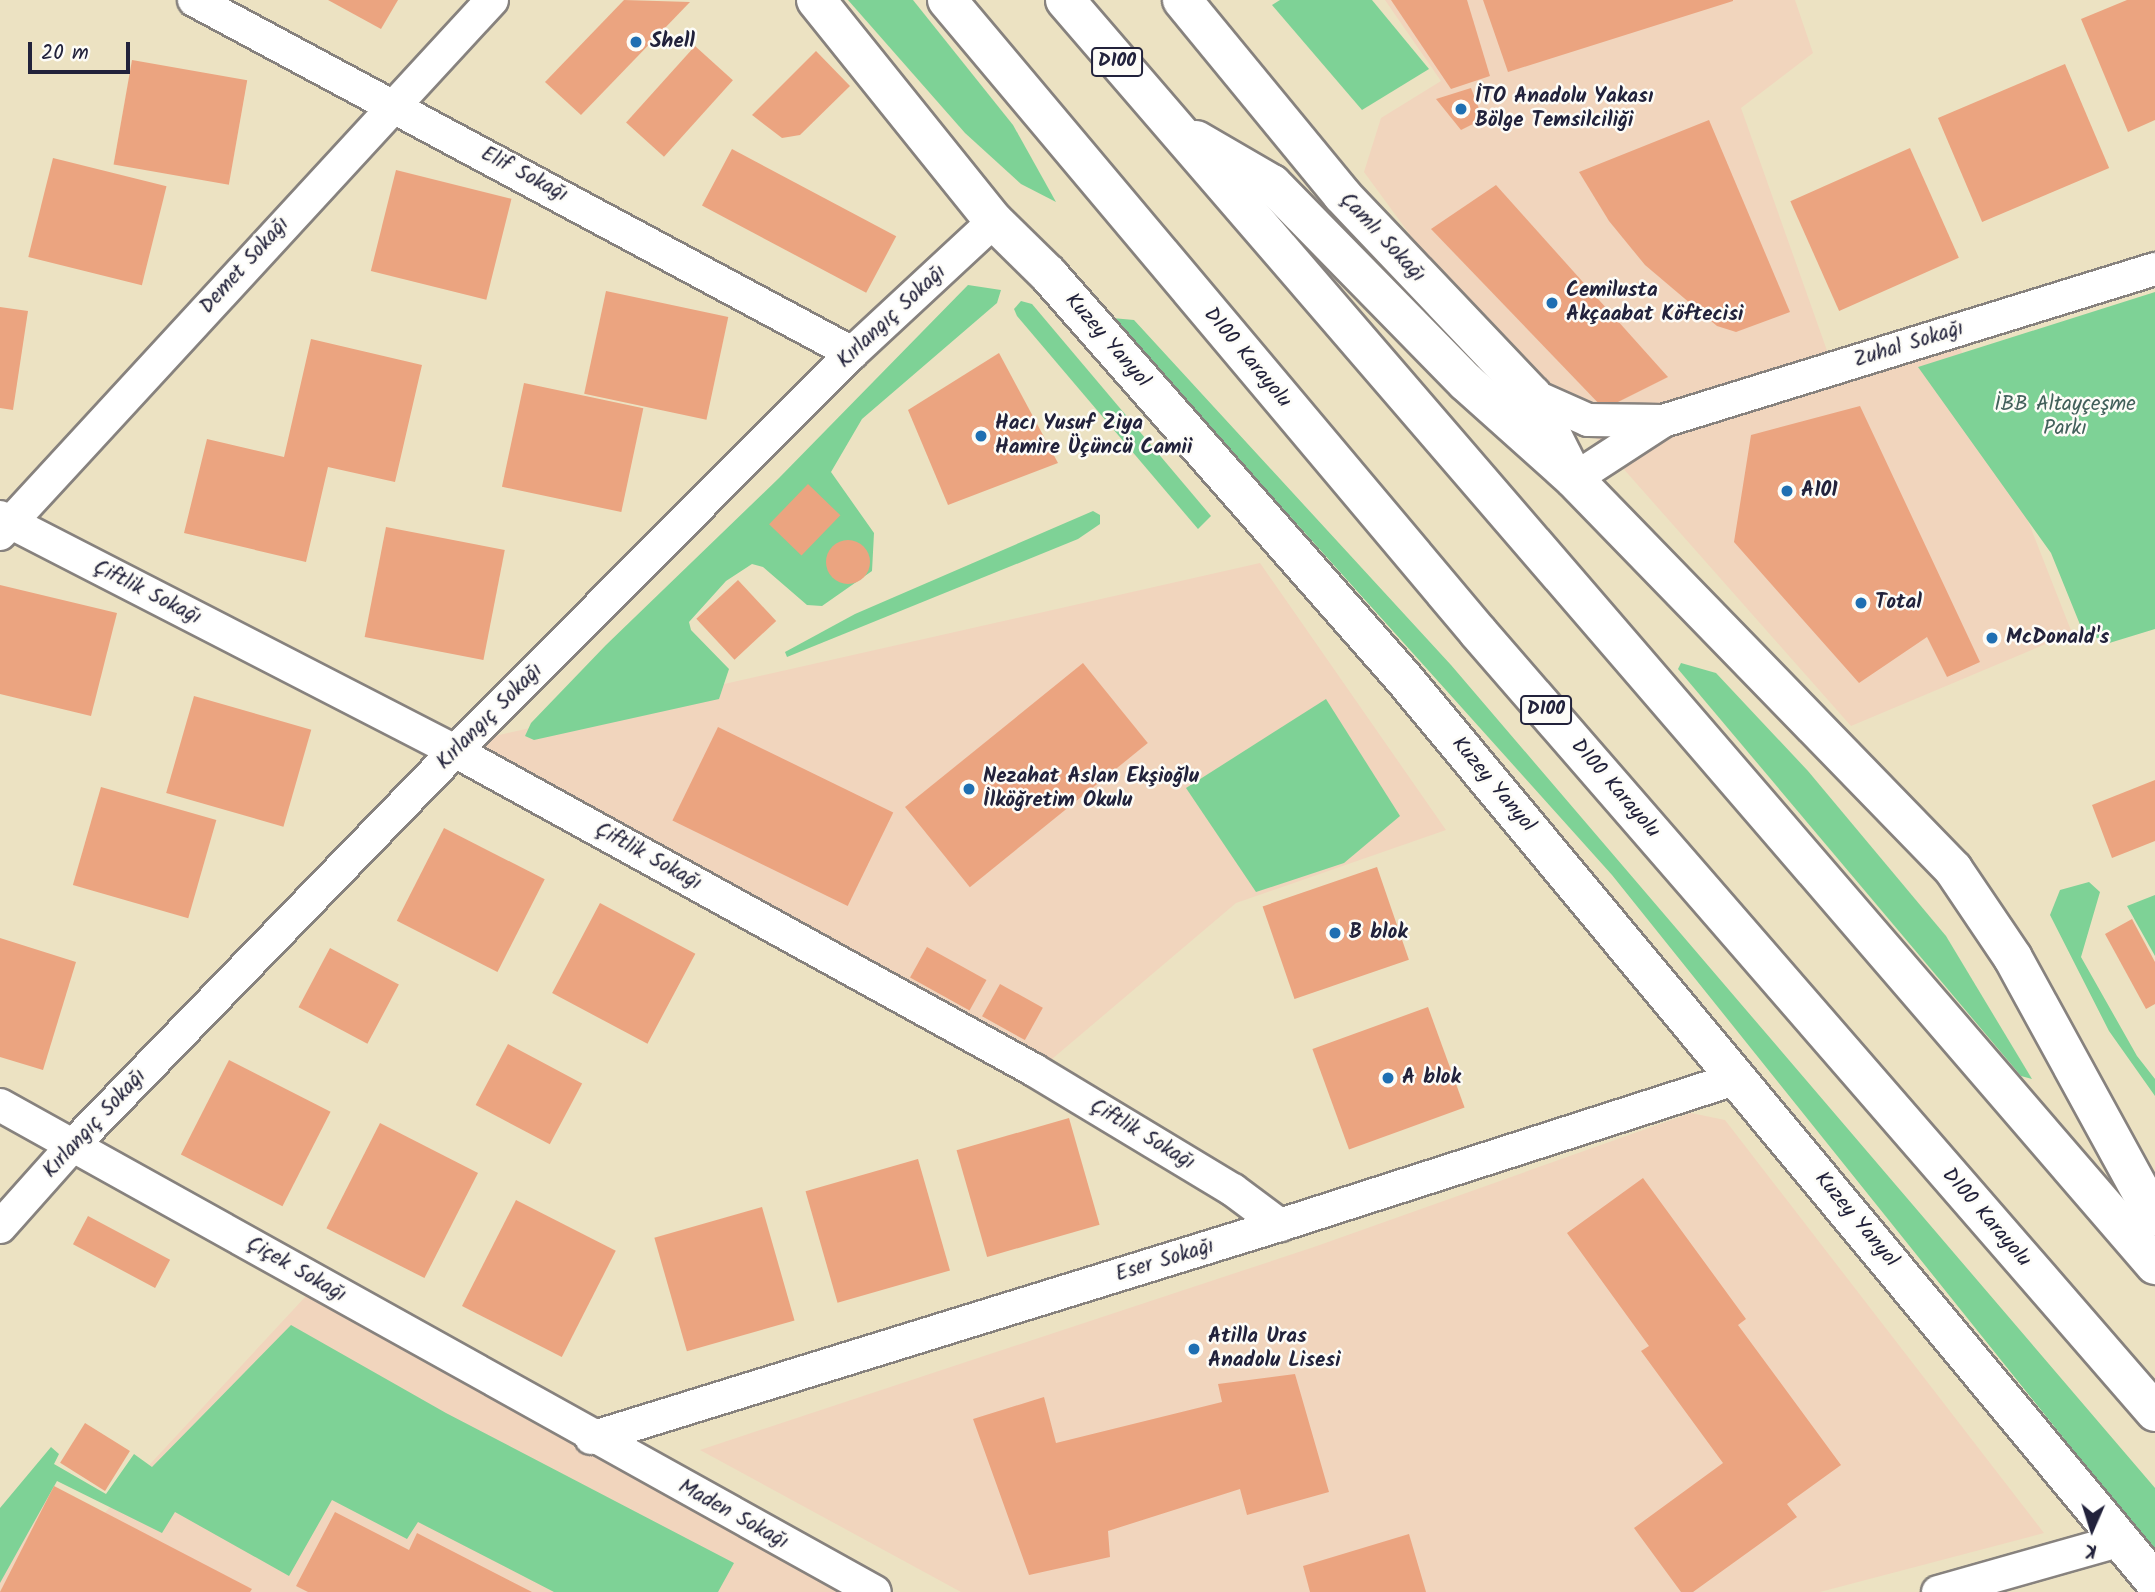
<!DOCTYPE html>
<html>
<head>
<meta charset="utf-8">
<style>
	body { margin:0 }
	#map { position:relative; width:2155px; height:1592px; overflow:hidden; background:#ece2c2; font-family:Kalam,sans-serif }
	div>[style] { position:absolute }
	.built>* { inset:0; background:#f1d5bd }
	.green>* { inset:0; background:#7ed296 }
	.building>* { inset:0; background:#eba480; transform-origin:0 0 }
	.round { border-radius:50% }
	.roads { filter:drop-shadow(2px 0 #87827e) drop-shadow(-2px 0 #87827e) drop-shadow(0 2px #87827e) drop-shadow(0 -2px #87827e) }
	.street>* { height:32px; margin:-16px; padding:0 16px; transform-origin:16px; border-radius:16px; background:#fff }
	.secondary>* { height:38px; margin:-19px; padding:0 19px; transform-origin:19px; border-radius:19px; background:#fff }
	.highway>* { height:38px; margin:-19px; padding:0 19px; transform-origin:19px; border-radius:19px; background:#fff }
	.dots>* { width:19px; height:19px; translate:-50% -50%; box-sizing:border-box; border:4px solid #fdfcf7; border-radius:50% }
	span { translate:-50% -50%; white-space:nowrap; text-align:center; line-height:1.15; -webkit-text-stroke:5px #fdfcf7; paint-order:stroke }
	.shield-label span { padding:2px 5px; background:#fdfcf7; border:2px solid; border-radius:5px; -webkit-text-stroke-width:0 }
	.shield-label { font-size:19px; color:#22223b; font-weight:700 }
	.poi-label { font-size:21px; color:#22223b; font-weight:700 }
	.left { translate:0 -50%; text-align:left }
	.street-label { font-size:21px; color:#22223b }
	.park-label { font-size:21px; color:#42605b }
	.north { position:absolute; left:2057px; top:1494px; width:70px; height:70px; -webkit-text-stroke:5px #fdfcf7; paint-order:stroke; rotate:183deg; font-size:19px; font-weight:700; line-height:28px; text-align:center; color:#22223b }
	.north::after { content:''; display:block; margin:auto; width:24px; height:32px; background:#22223b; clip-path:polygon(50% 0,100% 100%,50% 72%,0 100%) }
	.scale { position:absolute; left:28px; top:42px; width:102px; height:32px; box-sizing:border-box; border:4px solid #22223b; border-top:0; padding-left:9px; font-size:21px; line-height:24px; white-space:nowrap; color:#22223b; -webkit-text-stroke:5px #fdfcf7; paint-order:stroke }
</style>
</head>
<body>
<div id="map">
	<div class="built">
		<div style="clip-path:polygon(1385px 0,1795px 0,1813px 53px,1741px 108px,1836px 376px,1958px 342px,2072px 633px,1851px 726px,1598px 440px,1482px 333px,1364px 172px,1381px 118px,1441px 81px)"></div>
		<div style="clip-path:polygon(1260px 563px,1446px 830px,1236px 903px,1032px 1076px,446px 747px)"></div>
		<div style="clip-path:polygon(1691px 1113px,1725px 1120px,2044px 1533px,1820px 1592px,961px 1592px,700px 1450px,1314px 1247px)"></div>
		<div style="clip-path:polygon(306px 1296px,839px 1592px,0 1592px,0 1508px,26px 1478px,100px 1518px)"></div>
	</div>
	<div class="green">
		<div style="clip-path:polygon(848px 0,913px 0,1013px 125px,1056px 202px,1021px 184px,965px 133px)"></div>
		<div style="clip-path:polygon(1280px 0,1372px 0,1429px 69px,1362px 110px,1272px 5px)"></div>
		<div style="clip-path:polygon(968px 285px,1001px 290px,997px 303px,862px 419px,831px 472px,874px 533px,872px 571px,822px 606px,807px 605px,763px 567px,752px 564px,726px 581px,689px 622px,691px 630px,729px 669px,719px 699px,534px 740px,525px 736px,531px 723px,606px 645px,779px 478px)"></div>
		<div style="clip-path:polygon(2155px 292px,2155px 629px,2106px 644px,2081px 627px,2051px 553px,1918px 367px)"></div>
		<div style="clip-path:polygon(1021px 301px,1032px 304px,1211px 516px,1198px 529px,1017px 316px,1014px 309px)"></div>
		<div style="clip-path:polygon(1112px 318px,1134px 320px,1451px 665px,2155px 1488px,2155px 1552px,1612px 875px)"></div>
		<div style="clip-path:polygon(1093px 511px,1100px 515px,1100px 524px,1078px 539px,787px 657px,785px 652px,855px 614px)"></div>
		<div style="clip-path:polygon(1681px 663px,1716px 673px,1808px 771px,1946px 936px,2032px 1079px,2021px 1076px,1678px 669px)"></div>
		<div style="clip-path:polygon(1326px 699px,1400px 816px,1344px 863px,1256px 892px,1186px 788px)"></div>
		<div style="clip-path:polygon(2089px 882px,2100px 892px,2081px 957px,2137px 1056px,2155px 1079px,2155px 1096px,2109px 1031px,2050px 915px,2060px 890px)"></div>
		<div style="clip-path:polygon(2155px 895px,2155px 956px,2127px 906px)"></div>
		<div style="clip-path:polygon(291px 1325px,446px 1413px,734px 1563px,718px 1592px,554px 1592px,418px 1522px,407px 1539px,332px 1500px,289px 1576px,175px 1512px,162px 1533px,57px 1481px,0 1583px,0 1508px,51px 1447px,59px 1454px,54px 1464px,106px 1494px,134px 1454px,152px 1467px)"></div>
	</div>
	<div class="building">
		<div style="clip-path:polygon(328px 0,398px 0,381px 29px)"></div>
		<div style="clip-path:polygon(624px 0,690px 2px,581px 115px,545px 82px)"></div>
		<div style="clip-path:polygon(1391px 0,1467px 0,1490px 76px,1451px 89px)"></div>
		<div style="clip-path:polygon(1483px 0,1733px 0,1733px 1px,1508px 72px)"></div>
		<div style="clip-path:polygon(2127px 0,2155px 0,2155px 120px,2128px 132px,2081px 19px)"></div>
		<div style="left:695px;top:46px;width:51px;height:103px;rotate:42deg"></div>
		<div style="clip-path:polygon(816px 51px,850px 86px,800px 135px,782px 138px,752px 115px)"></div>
		<div style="left:132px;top:60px;width:117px;height:106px;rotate:10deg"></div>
		<div style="left:2065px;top:64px;width:113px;height:138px;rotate:67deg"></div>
		<div style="clip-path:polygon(1471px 88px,1483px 119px,1461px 130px,1436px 99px)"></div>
		<div style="clip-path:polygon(1709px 120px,1790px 312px,1736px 332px,1717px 326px,1645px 265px,1609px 221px,1579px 172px)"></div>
		<div style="left:1910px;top:148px;width:120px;height:131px;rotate:66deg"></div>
		<div style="left:732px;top:149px;width:186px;height:64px;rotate:28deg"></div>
		<div style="left:53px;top:158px;width:117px;height:102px;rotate:14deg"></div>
		<div style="left:396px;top:170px;width:119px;height:104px;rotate:14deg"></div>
		<div style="clip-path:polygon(1496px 185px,1668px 377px,1604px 409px,1431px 229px)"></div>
		<div style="left:606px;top:291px;width:125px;height:105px;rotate:12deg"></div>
		<div style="clip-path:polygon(0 307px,28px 311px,13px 410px,0 408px)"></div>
		<div style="clip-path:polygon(311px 339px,422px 365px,395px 482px,328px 467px,306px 562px,184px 533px,207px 439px,284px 457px)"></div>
		<div style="clip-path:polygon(999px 353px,1058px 463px,948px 505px,908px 410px)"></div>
		<div style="left:524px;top:383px;width:122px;height:106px;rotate:12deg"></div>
		<div style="clip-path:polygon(1860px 406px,1980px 662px,1947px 677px,1927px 637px,1859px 683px,1734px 542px,1751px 435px)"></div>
		<div style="left:808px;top:484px;width:45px;height:56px;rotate:44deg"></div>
		<div style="left:386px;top:527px;width:121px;height:112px;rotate:11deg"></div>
		<div class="round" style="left:826px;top:540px;width:44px;height:44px"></div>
		<div style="left:738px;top:580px;width:56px;height:57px;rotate:47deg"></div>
		<div style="clip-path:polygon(0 585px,117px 613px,91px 716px,0 694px)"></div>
		<div style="left:1083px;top:663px;width:103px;height:229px;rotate:51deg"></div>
		<div style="left:194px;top:696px;width:122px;height:101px;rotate:16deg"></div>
		<div style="left:718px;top:727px;width:195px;height:104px;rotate:26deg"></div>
		<div style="clip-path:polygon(2155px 780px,2155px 841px,2112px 858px,2092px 805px)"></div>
		<div style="left:101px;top:787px;width:120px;height:102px;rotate:16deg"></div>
		<div style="left:444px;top:828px;width:113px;height:104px;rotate:27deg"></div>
		<div style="left:1377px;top:867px;width:98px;height:121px;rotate:71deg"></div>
		<div style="left:600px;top:903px;width:108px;height:102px;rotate:28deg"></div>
		<div style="clip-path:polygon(2132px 919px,2155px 962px,2155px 1004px,2146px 1009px,2105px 934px)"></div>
		<div style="clip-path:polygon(0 938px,76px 962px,43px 1070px,0 1057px)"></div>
		<div style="left:927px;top:947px;width:68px;height:35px;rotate:29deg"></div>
		<div style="left:330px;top:948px;width:78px;height:67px;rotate:28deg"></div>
		<div style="left:1000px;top:984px;width:49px;height:37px;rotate:29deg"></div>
		<div style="left:1428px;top:1007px;width:107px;height:123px;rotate:70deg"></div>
		<div style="left:508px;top:1044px;width:84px;height:69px;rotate:28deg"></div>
		<div style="left:229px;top:1060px;width:114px;height:106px;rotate:27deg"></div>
		<div style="left:1069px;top:1118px;width:111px;height:117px;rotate:74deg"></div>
		<div style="left:380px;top:1123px;width:110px;height:118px;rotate:27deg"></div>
		<div style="left:918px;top:1159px;width:116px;height:117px;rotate:74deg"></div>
		<div style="clip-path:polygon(1643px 1178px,1746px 1319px,1738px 1325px,1841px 1465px,1787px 1504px,1797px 1517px,1693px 1592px,1681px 1592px,1634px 1528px,1723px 1463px,1641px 1351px,1649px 1346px,1567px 1233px)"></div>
		<div style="left:516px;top:1200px;width:112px;height:119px;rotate:27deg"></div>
		<div style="left:762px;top:1207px;width:118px;height:112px;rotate:74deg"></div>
		<div style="left:88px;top:1216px;width:93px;height:32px;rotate:28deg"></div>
		<div style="clip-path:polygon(1295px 1374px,1329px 1492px,1247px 1515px,1240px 1489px,1108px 1531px,1110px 1557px,1029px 1575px,973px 1419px,1044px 1397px,1056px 1443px,1222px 1402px,1218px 1384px)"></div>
		<div style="left:85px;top:1423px;width:53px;height:47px;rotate:32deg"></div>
		<div style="clip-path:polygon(54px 1486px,252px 1589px,250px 1592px,0 1592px)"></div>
		<div style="clip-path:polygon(335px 1512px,409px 1550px,417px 1533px,532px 1592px,308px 1592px,296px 1586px)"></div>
		<div style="clip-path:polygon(1409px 1534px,1426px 1592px,1310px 1592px,1303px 1566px)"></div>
	</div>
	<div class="roads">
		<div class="street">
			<div style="left:194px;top:0;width:747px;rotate:28.21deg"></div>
			<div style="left:1532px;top:395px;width:61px;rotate:24.1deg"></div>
			<div style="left:1588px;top:420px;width:75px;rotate:0.8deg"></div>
			<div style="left:1663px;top:421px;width:106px;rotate:146.9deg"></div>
			<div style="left:1663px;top:421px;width:515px;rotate:-17.17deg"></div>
			<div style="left:0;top:517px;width:512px;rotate:27.22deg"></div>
			<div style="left:455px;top:751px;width:661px;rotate:28.85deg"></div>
			<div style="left:1034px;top:1070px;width:232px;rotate:31.1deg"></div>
			<div style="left:1233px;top:1190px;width:59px;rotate:36.7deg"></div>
			<div style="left:0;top:534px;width:726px;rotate:-47.34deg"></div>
			<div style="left:0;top:1105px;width:1001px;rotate:29.1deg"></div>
			<div style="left:0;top:1227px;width:111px;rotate:-48.3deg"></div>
			<div style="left:74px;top:1144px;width:547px;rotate:-45.89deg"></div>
			<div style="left:455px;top:751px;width:562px;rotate:-45.07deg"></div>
			<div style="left:852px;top:353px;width:194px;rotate:-42.9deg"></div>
			<div style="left:591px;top:1438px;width:721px;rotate:-17.18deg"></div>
			<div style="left:1280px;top:1225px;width:481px;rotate:-17.8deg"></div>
			<div style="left:1938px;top:1592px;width:191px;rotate:-15.8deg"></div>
		</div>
		<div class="secondary">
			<div style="left:816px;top:0;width:284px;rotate:51.2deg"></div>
			<div style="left:994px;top:221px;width:76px;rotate:44.5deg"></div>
			<div style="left:1048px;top:274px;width:542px;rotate:48.66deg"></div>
			<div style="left:1406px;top:681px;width:1172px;rotate:50.26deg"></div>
			<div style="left:1182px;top:0;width:252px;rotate:50.6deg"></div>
			<div style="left:1342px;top:195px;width:276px;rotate:46.5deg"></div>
			<div style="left:1532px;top:395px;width:92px;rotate:63.4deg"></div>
		</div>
		<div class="highway">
			<div style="left:947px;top:0;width:825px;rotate:49.96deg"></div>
			<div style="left:1478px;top:632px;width:1033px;rotate:49.04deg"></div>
			<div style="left:1065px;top:0;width:1670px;rotate:49.25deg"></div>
			<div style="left:1196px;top:140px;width:88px;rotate:30.1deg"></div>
			<div style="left:1272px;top:184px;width:277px;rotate:45.6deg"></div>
			<div style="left:1466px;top:382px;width:145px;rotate:41.9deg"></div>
			<div style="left:1574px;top:479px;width:544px;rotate:45.82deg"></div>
			<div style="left:1953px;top:869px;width:107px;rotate:56deg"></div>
			<div style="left:2013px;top:958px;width:295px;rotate:61.3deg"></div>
		</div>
	</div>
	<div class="dots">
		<div style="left:636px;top:42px;background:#1f6fb2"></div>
		<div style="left:1461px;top:109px;background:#1f6fb2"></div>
		<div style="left:1552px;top:303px;background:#1f6fb2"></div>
		<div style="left:981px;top:436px;background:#1f6fb2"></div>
		<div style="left:1787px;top:491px;background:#1f6fb2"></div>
		<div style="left:1861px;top:603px;background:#1f6fb2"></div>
		<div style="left:1992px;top:638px;background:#1f6fb2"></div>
		<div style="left:969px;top:789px;background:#1f6fb2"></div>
		<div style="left:1335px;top:933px;background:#1f6fb2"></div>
		<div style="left:1388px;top:1078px;background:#1f6fb2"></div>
		<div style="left:1194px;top:1349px;background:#1f6fb2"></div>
	</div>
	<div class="shield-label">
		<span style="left:1117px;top:62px">D100</span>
		<span style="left:1546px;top:710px">D100</span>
	</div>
	<div class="poi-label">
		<span class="left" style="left:650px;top:42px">Shell</span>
		<span class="left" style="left:1475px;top:109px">İTO Anadolu Yakası<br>Bölge Temsilciliği</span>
		<span class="left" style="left:1566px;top:303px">Cemilusta<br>Akçaabat Köftecisi</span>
		<span class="left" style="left:995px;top:436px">Hacı Yusuf Ziya<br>Hamire Üçüncü Camii</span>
		<span class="left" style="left:1801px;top:491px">A101</span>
		<span class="left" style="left:1875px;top:603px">Total</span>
		<span class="left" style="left:2006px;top:638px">McDonald's</span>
		<span class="left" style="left:983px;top:789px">Nezahat Aslan Ekşioğlu<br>İlköğretim Okulu</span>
		<span class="left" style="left:1349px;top:933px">B blok</span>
		<span class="left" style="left:1402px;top:1078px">A blok</span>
		<span class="left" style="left:1208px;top:1349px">Atilla Uras<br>Anadolu Lisesi</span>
	</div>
	<div class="street-label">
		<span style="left:524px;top:175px;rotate:28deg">Elif Sokağı</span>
		<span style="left:1382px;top:238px;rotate:47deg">Çamlı Sokağı</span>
		<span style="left:245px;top:266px;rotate:-48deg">Demet Sokağı</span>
		<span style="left:892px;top:317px;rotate:-43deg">Kırlangıç Sokağı</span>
		<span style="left:1107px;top:341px;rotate:49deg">Kuzey Yanyol</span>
		<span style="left:1909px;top:345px;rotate:-17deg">Zuhal Sokağı</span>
		<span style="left:1247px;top:358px;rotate:50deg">D100 Karayolu</span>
		<span style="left:147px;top:593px;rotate:27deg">Çiftlik Sokağı</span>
		<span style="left:490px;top:717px;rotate:-45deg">Kırlangıç Sokağı</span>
		<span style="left:1493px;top:785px;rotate:50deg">Kuzey Yanyol</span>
		<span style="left:1615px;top:789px;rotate:49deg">D100 Karayolu</span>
		<span style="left:648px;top:857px;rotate:29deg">Çiftlik Sokağı</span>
		<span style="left:95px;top:1124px;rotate:-47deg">Kırlangıç Sokağı</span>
		<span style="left:1142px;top:1135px;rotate:31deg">Çiftlik Sokağı</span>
		<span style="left:1986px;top:1218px;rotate:49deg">D100 Karayolu</span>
		<span style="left:1856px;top:1220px;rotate:50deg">Kuzey Yanyol</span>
		<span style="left:1165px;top:1261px;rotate:-17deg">Eser Sokağı</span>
		<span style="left:296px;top:1270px;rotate:30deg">Çiçek Sokağı</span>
		<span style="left:733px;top:1515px;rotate:29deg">Maden Sokağı</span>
	</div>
	<div class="park-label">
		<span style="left:2065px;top:417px">İBB Altayçeşme<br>Parkı</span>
	</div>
	<div class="north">K</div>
	<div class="scale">20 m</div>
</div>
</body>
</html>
